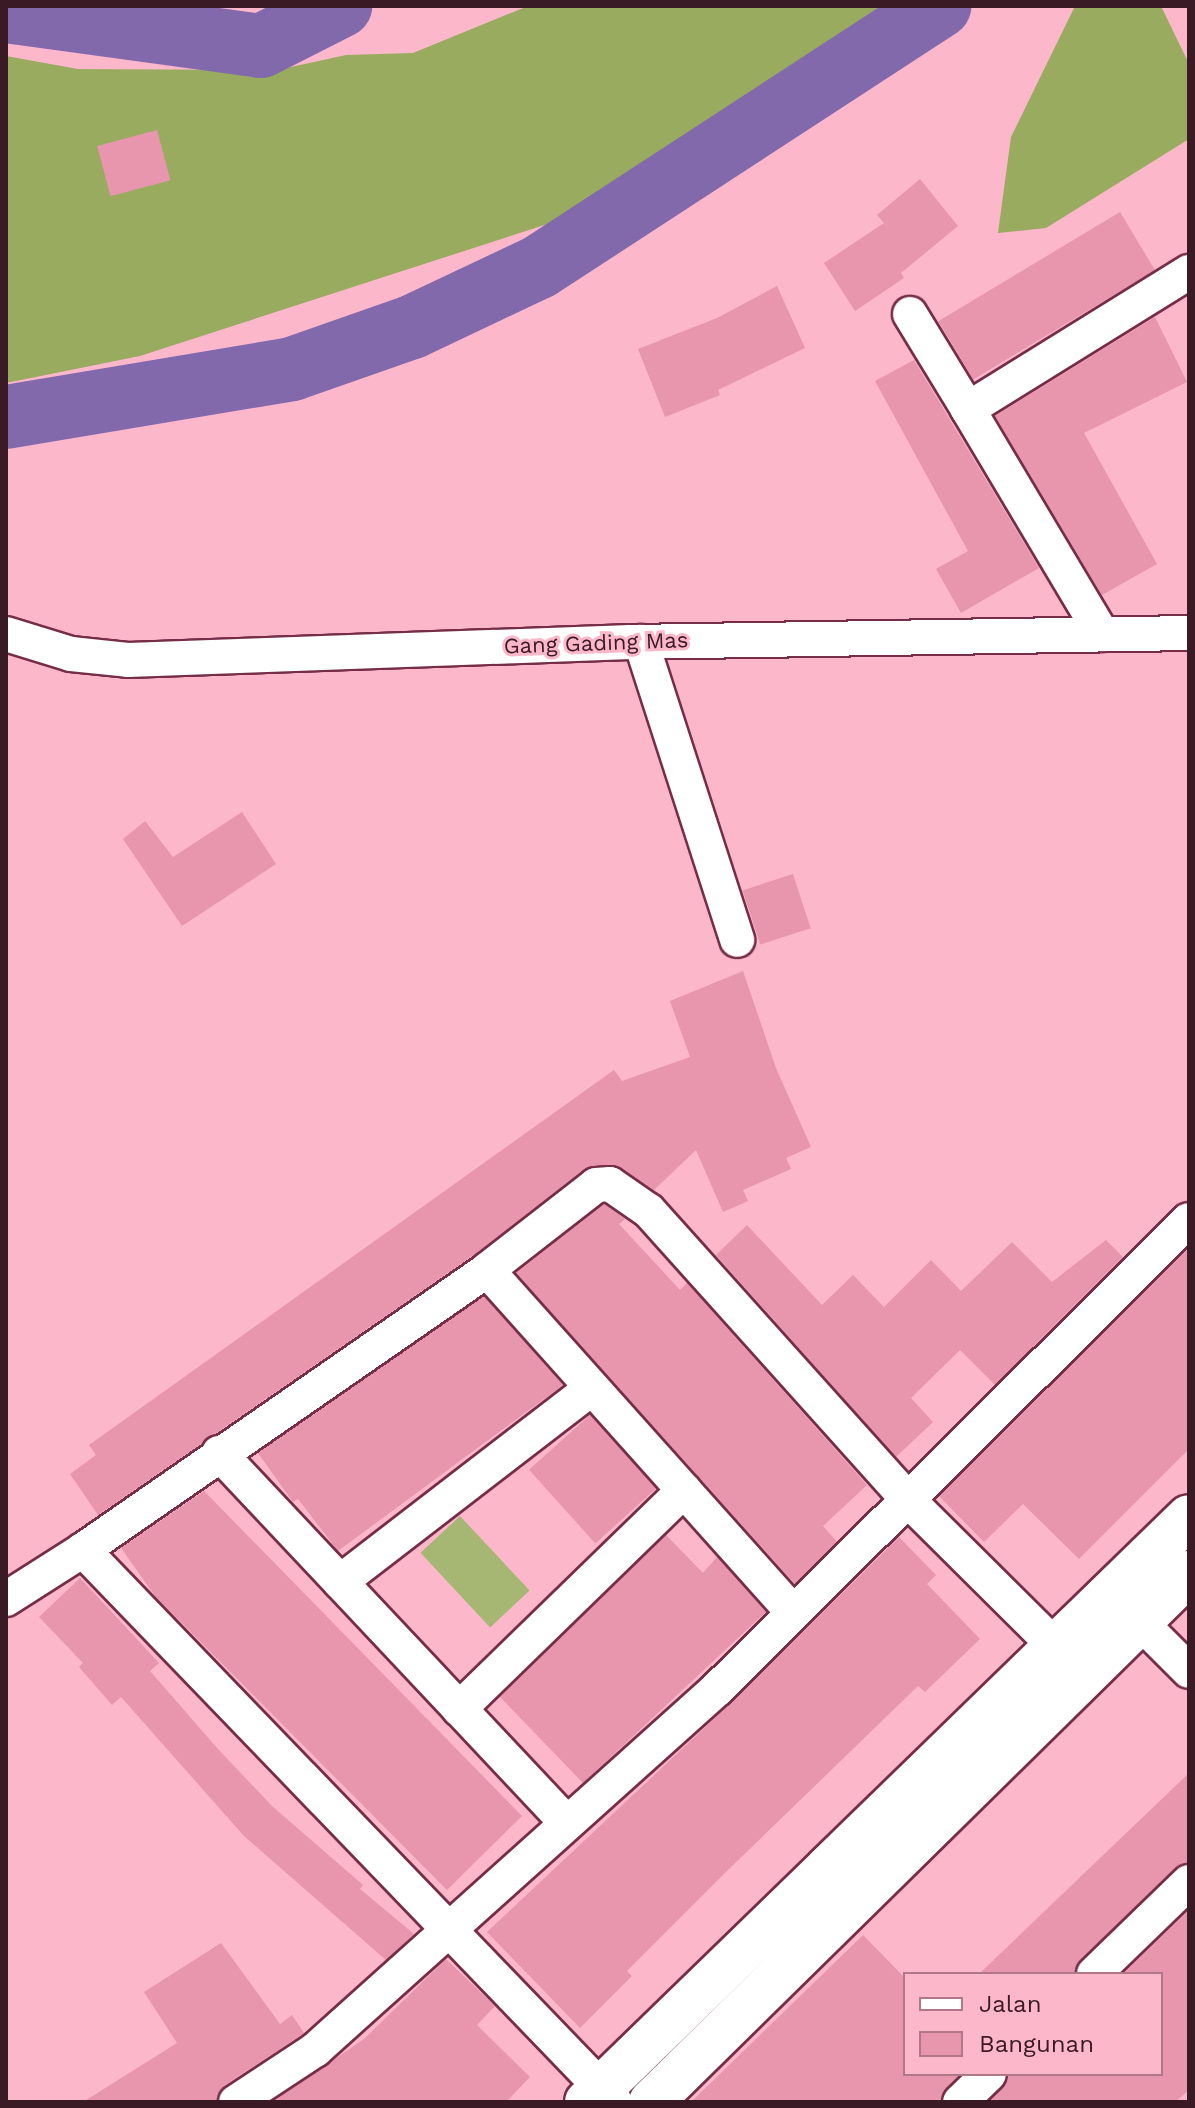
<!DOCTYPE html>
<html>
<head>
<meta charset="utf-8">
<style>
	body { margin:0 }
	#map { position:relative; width:1195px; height:2108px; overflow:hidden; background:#fdb7cb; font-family:"Work Sans",sans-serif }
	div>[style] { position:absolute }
	.green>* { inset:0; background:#a6b773; transform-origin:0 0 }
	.forest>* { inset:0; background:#98ab5f }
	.river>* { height:64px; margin:-32px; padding:0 32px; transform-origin:32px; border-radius:32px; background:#8269ac }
	.building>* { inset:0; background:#e895ae; transform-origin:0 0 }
	.roads { filter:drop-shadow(2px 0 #762d48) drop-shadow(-2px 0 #762d48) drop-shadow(0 2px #762d48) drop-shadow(0 -2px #762d48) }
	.street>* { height:34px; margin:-17px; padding:0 17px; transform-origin:17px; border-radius:17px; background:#fff }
	.secondary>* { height:44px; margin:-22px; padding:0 22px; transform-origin:22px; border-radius:22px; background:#fff }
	span { translate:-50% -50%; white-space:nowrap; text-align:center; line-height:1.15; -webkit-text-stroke:6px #fdb7cb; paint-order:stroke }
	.street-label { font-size:22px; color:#3a1a25 }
	.frame { position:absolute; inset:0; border:8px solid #3a1a25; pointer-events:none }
	.legend { position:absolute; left:903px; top:1972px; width:260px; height:104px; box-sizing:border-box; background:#fdb7cb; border:2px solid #af7889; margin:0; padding:10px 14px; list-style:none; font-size:24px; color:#3a1a25 }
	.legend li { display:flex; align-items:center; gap:16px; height:40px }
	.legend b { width:40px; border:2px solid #af7889 }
</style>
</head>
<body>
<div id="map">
	<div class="green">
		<div style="left:460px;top:1516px;width:102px;height:54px;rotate:47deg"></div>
	</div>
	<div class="forest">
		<div style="clip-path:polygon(528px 6px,881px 6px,563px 219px,140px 356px,6px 383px,6px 56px,78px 69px,277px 70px,346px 55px,413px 53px)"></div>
		<div style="clip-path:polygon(1075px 6px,1161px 6px,1189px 64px,1189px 139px,1046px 228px,998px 233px,1011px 137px)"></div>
	</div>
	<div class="river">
		<div style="left:6px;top:11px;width:257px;rotate:7.8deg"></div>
		<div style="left:261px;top:46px;width:89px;rotate:-26.9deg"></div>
		<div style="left:6px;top:417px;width:290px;rotate:-9.5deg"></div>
		<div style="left:292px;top:369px;width:127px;rotate:-19.3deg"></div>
		<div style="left:412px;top:327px;width:140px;rotate:-25.3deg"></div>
		<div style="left:539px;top:267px;width:478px;rotate:-33.1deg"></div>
	</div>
	<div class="building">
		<div style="left:157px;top:130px;width:52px;height:62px;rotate:75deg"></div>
		<div style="clip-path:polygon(920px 179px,958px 226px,901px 273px,904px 278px,855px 311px,824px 263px,884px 223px,877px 215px)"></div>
		<div style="left:1120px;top:212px;width:68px;height:212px;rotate:59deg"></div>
		<div style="clip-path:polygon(777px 286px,805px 348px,718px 390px,720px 395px,665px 417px,638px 349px,717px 318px)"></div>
		<div style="clip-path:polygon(1155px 317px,1187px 382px,1084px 433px,1157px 564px,1102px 595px,995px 416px)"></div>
		<div style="clip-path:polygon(914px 360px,1039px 568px,961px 613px,936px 569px,968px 551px,875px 381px)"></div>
		<div style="clip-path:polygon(242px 812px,276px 864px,182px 926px,123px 839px,145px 821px,173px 857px)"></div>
		<div style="left:793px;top:874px;width:57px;height:53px;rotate:72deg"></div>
		<div style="clip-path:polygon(743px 971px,776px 1068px,811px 1147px,786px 1158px,791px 1169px,743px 1190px,748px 1201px,723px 1212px,696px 1150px,654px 1190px,620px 1167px,584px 1169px,475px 1254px,98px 1515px,70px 1474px,96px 1455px,89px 1445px,614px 1070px,622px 1081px,690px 1057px,670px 1001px)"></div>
		<div style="clip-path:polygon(604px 1204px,625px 1219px,619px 1224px,680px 1290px,687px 1283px,867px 1485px,823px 1526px,837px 1542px,795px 1584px,516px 1273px)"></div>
		<div style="clip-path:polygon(747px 1225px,822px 1305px,853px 1275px,884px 1307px,931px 1260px,961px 1291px,1012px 1242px,1052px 1282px,1106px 1240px,1123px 1257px,995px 1385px,960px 1350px,911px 1398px,933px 1422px,896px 1457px,716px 1255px)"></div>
		<div style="clip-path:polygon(1189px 1248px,1189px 1449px,1079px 1559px,1023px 1504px,984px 1542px,939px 1496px)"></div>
		<div style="clip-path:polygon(484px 1296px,563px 1385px,338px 1551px,298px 1499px,293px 1502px,258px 1453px)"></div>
		<div style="left:590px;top:1415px;width:99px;height:82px;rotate:48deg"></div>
		<div style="clip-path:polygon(204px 1491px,522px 1816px,447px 1890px,155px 1596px,121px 1548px)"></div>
		<div style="clip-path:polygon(666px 1535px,703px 1573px,717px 1557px,766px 1612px,583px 1783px,500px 1697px)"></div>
		<div style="clip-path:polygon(899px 1537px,936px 1575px,927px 1584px,980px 1639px,925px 1692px,918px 1686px,728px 1870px,627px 1971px,632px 1976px,580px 2028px,487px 1932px,731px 1703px)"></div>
		<div style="clip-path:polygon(80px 1578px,159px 1663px,150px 1671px,218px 1749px,272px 1806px,363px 1885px,360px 1889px,414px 1934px,386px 1960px,244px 1836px,121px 1697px,112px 1705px,79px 1667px,83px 1663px,39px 1617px)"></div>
		<div style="clip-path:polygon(1189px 1773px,1189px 1863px,1175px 1868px,1080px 1960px,1075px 1974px,979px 1974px)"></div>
		<div style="clip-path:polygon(1189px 1910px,1189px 2090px,1175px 2102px,989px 2102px,1008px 2074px,1161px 2074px,1161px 1974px,1123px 1974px)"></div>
		<div style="clip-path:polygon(863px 1935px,905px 1978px,905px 2074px,960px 2074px,941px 2102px,691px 2102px)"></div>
		<div style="clip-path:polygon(221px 1943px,280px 2024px,292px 2015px,304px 2033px,225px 2085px,216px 2102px,83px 2102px,177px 2043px,144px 1992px)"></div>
		<div style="clip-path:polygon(446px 1959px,495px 2006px,477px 2025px,530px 2077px,506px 2102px,272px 2102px,364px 2039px)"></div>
	</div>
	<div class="roads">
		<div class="street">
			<div style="left:910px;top:314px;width:111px;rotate:58.6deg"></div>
			<div style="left:6px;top:634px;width:68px;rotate:17.1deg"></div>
			<div style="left:71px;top:654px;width:57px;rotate:6deg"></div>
			<div style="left:128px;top:660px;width:503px;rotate:-2.05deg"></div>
			<div style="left:631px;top:642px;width:558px;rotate:-0.92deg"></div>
			<div style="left:1102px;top:634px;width:262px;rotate:-120.8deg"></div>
			<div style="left:968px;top:409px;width:260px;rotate:-31.8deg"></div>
			<div style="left:641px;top:642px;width:313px;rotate:72.1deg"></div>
			<div style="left:487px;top:1270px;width:459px;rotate:48.2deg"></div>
			<div style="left:219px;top:1453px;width:508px;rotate:46.76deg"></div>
			<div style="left:340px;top:1582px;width:318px;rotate:-37.6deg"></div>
			<div style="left:6px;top:1599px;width:91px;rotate:-32.5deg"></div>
			<div style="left:1123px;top:1605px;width:93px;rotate:45deg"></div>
			<div style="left:459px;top:1709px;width:314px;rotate:-44.2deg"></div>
			<div style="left:1094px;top:1974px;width:132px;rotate:-44.1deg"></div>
			<div style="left:236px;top:2102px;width:95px;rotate:-33.4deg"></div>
			<div style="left:315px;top:2050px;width:540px;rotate:-41.92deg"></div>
			<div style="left:717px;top:1689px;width:665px;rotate:-44.82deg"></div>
			<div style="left:615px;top:2102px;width:767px;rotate:-133.94deg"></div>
			<div style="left:83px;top:1550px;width:492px;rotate:-34.7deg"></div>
			<div style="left:487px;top:1270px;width:138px;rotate:-37.9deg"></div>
			<div style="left:596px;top:1185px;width:14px;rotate:-4deg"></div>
			<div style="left:610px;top:1184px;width:47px;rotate:34.7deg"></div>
			<div style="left:649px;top:1211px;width:387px;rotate:48.1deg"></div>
			<div style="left:907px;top:1499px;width:206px;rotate:44.8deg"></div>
			<div style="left:960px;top:2102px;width:40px;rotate:-44deg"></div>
		</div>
		<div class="secondary">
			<div style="left:587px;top:2102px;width:839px;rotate:-44.18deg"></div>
			<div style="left:651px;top:2102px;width:755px;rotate:-44.52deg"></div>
		</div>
	</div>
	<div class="street-label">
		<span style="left:596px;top:643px;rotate:-2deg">Gang Gading Mas</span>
	</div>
	<div class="frame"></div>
	<ul class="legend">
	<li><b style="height:10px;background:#fff"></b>Jalan</li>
	<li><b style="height:22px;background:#e895ae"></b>Bangunan</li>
	</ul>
</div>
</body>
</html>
